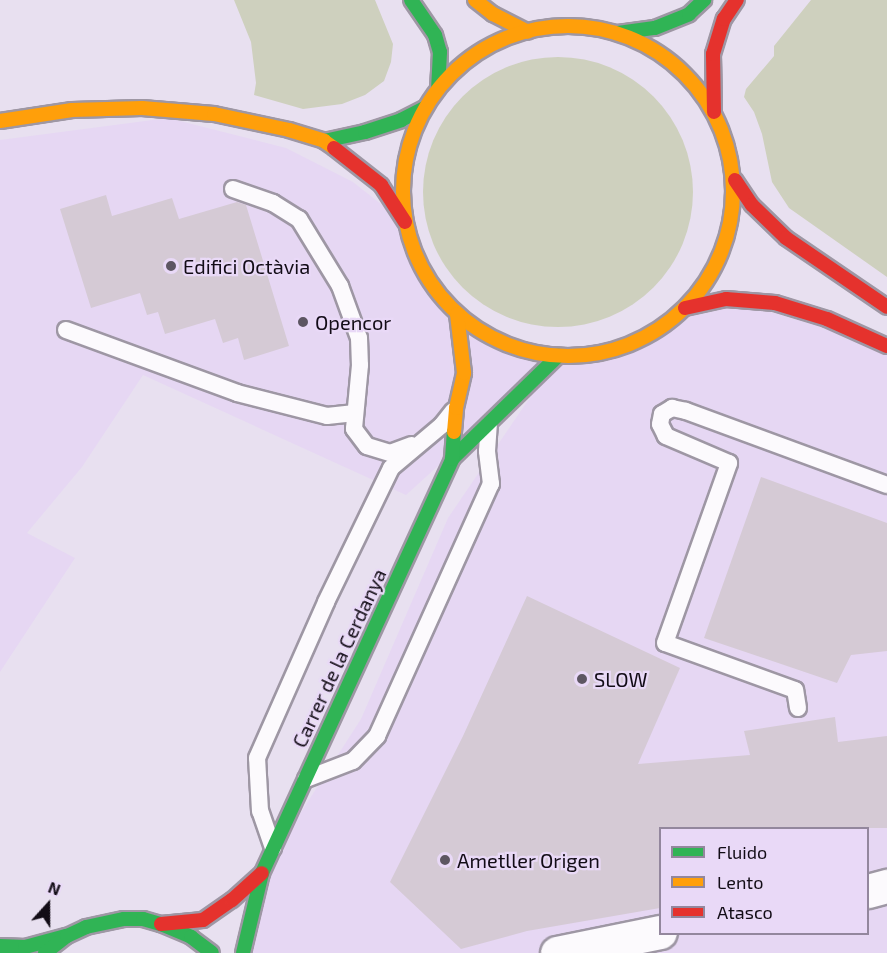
<!DOCTYPE html>
<html>
<head>
<meta charset="utf-8">
<style>
	body { margin:0 }
	#map { position:relative; width:887px; height:953px; overflow:hidden; background:#e8e0f0; font-family:"Exo 2",sans-serif }
	div>[style] { position:absolute }
	.built>* { inset:0; background:#e6d7f3 }
	.green>* { inset:0; background:#ced0be }
	.round { border-radius:50% }
	.building>* { inset:0; background:#d5cad5 }
	.roads { filter:drop-shadow(2px 0 #9e97a4) drop-shadow(-2px 0 #9e97a4) drop-shadow(0 2px #9e97a4) drop-shadow(0 -2px #9e97a4) }
	.lane>* { height:16px; margin:-8px; padding:0 8px; transform-origin:8px; border-radius:8px; background:#fcfafd }
	.street>* { height:33px; margin:-16.5px; padding:0 16.5px; transform-origin:16.5px; border-radius:16.5px; background:#fcfafd }
	.fast>* { height:14px; margin:-7px; padding:0 7px; transform-origin:7px; border-radius:7px; background:#30b455 }
	.slow>* { height:14px; margin:-7px; padding:0 7px; transform-origin:7px; border-radius:7px; background:#ff9f0a }
	.slow>.ring { margin:-7px; padding:0; box-sizing:content-box; background:none; border:14px solid #ff9f0a; border-radius:50% }
	.jam>* { height:14px; margin:-7px; padding:0 7px; transform-origin:7px; border-radius:7px; background:#e5322d }
	.dots>* { width:16px; height:16px; translate:-50% -50%; box-sizing:border-box; border:3px solid #e9d9f7; border-radius:50% }
	span { translate:-50% -50%; white-space:nowrap; text-align:center; line-height:1.15; -webkit-text-stroke:4.5px #e9d9f7; paint-order:stroke }
	.poi-label { font-size:20px; color:#120c16 }
	.left { translate:0 -50%; text-align:left }
	.street-label { font-size:20px; color:#120c16 }
	.legend { position:absolute; left:659px; top:827px; width:210px; height:108px; box-sizing:border-box; background:#e9d9f7; border:2px solid #93879d; margin:0; padding:8px 10px; list-style:none; font-size:18px; color:#120c16 }
	.legend li { display:flex; align-items:center; gap:12px; height:30px }
	.legend b { width:30px; border:2px solid #93879d }
	.north { position:absolute; left:18px; top:875px; width:60px; height:60px; -webkit-text-stroke:4px #e9d9f7; paint-order:stroke; rotate:21deg; font-size:16px; font-weight:700; line-height:24px; text-align:center; color:#120c16 }
	.north::after { content:''; display:block; margin:auto; width:21px; height:27px; background:#120c16; clip-path:polygon(50% 0,100% 100%,50% 72%,0 100%) }
</style>
</head>
<body>
<div id="map">
	<div class="built">
		<div style="clip-path:polygon(evenodd,168px 118px,286px 148px,353px 182px,405px 223px,428px 280px,457px 314px,558px 356px,597px 353px,628px 346px,656px 331px,685px 308px,726px 299px,887px 346px,887px 953px,243px 953px,262px 873px,361px 719px,448px 518px,556px 359px,406px 495px,143px 375px,82px 467px,27px 533px,75px 558px,0 672px,0 140px,168px 118px,660px 828px,868px 828px,868px 934px,660px 934px,660px 828px)"></div>
	</div>
	<div class="green">
		<div style="clip-path:polygon(234px 0,375px 0,393px 44px,391px 62px,384px 81px,365px 95px,342px 104px,303px 109px,254px 95px,256px 83px,251px 42px)"></div>
		<div style="clip-path:polygon(811px 0,887px 0,887px 277px,789px 208px,772px 182px,762px 134px,754px 112px,744px 97px,746px 89px,774px 56px,774px 46px)"></div>
		<div class="round" style="left:423px;top:57px;width:270px;height:270px"></div>
	</div>
	<div class="building">
		<div style="clip-path:polygon(106px 195px,112px 216px,172px 198px,179px 219px,237px 202px,246px 205px,289px 346px,244px 360px,238px 338px,223px 343px,215px 319px,165px 334px,158px 312px,147px 315px,140px 293px,91px 308px,60px 209px)"></div>
		<div style="clip-path:polygon(761px 477px,887px 523px,887px 651px,851px 655px,837px 683px,704px 638px)"></div>
		<div style="clip-path:polygon(527px 596px,680px 668px,638px 764px,750px 755px,744px 731px,835px 717px,838px 742px,887px 736px,887px 828px,660px 828px,660px 908px,527px 931px,461px 949px,390px 882px,463px 736px)"></div>
	</div>
	<div class="roads">
		<div class="lane">
			<div style="left:233px;top:189px;width:42px;rotate:19.3deg"></div>
			<div style="left:273px;top:203px;width:31px;rotate:32deg"></div>
			<div style="left:299px;top:219px;width:79px;rotate:58.5deg"></div>
			<div style="left:340px;top:286px;width:55px;rotate:69.9deg"></div>
			<div style="left:359px;top:338px;width:27px;rotate:88deg"></div>
			<div style="left:360px;top:365px;width:64px;rotate:95.4deg"></div>
			<div style="left:354px;top:429px;width:21px;rotate:53deg"></div>
			<div style="left:367px;top:446px;width:24px;rotate:17deg"></div>
			<div style="left:390px;top:453px;width:23px;rotate:-20deg"></div>
			<div style="left:66px;top:330px;width:182px;rotate:20.2deg"></div>
			<div style="left:237px;top:393px;width:93px;rotate:14.3deg"></div>
			<div style="left:327px;top:416px;width:28px;rotate:-6deg"></div>
			<div style="left:798px;top:708px;width:18px;rotate:-99deg"></div>
			<div style="left:795px;top:690px;width:138px;rotate:-160.1deg"></div>
			<div style="left:665px;top:643px;width:191px;rotate:-70.4deg"></div>
			<div style="left:729px;top:463px;width:69px;rotate:-156.8deg"></div>
			<div style="left:666px;top:436px;width:13px;rotate:-117deg"></div>
			<div style="left:660px;top:424px;width:10px;rotate:-79deg"></div>
			<div style="left:662px;top:414px;width:12px;rotate:-31deg"></div>
			<div style="left:672px;top:408px;width:14px;rotate:12deg"></div>
			<div style="left:686px;top:411px;width:214px;rotate:20.2deg"></div>
			<div style="left:306px;top:779px;width:50px;rotate:-21deg"></div>
			<div style="left:353px;top:761px;width:35px;rotate:-46deg"></div>
			<div style="left:377px;top:736px;width:277px;rotate:-65.7deg"></div>
			<div style="left:491px;top:484px;width:33px;rotate:-97deg"></div>
			<div style="left:487px;top:451px;width:26px;rotate:-86deg"></div>
			<div style="left:273px;top:848px;width:39px;rotate:-109deg"></div>
			<div style="left:260px;top:811px;width:53px;rotate:-93.2deg"></div>
			<div style="left:257px;top:758px;width:171px;rotate:-66.1deg"></div>
			<div style="left:326px;top:602px;width:149px;rotate:-64.1deg"></div>
			<div style="left:391px;top:468px;width:67px;rotate:-40.1deg"></div>
			<div style="left:442px;top:425px;width:18px;rotate:-52deg"></div>
		</div>
		<div class="street">
			<div style="left:868px;top:891px;width:20px;rotate:-15deg"></div>
			<div style="left:557px;top:953px;width:105px;rotate:-11.5deg"></div>
		</div>
		<div class="fast">
			<div style="left:411px;top:0;width:42px;rotate:55.6deg"></div>
			<div style="left:435px;top:35px;width:18px;rotate:74deg"></div>
			<div style="left:440px;top:52px;width:34px;rotate:93deg"></div>
			<div style="left:618px;top:33px;width:37px;rotate:-8deg"></div>
			<div style="left:655px;top:28px;width:37px;rotate:-22deg"></div>
			<div style="left:689px;top:14px;width:21px;rotate:-43deg"></div>
			<div style="left:324px;top:141px;width:42px;rotate:-12.4deg"></div>
			<div style="left:365px;top:132px;width:38px;rotate:-18deg"></div>
			<div style="left:401px;top:120px;width:27px;rotate:-27deg"></div>
			<div style="left:452px;top:459px;width:148px;rotate:-44.2deg"></div>
			<div style="left:0;top:946px;width:25px;rotate:2deg"></div>
			<div style="left:25px;top:947px;width:42px;rotate:-15deg"></div>
			<div style="left:45px;top:953px;width:28px;rotate:-38deg"></div>
			<div style="left:67px;top:936px;width:21px;rotate:-25deg"></div>
			<div style="left:86px;top:927px;width:39px;rotate:-12deg"></div>
			<div style="left:124px;top:919px;width:19px"></div>
			<div style="left:143px;top:919px;width:19px;rotate:16deg"></div>
			<div style="left:161px;top:924px;width:33px;rotate:23deg"></div>
			<div style="left:191px;top:937px;width:26px;rotate:37deg"></div>
			<div style="left:243px;top:953px;width:82px;rotate:-76.6deg"></div>
			<div style="left:262px;top:873px;width:456px;rotate:-65.3deg"></div>
			<div style="left:452px;top:459px;width:27px;rotate:-86deg"></div>
		</div>
		<div class="slow">
			<div style="left:475px;top:0;width:23px;rotate:38deg"></div>
			<div style="left:493px;top:14px;width:39px;rotate:27deg"></div>
			<div class="ring" style="left:403px;top:26px;width:316px;height:316px"></div>
			<div style="left:0;top:121px;width:73px;rotate:-8.7deg"></div>
			<div style="left:72px;top:110px;width:70px;rotate:-1.6deg"></div>
			<div style="left:142px;top:108px;width:72px;rotate:4.8deg"></div>
			<div style="left:214px;top:114px;width:77px;rotate:12deg"></div>
			<div style="left:289px;top:130px;width:37px;rotate:17deg"></div>
			<div style="left:324px;top:141px;width:12px;rotate:35deg"></div>
			<div style="left:454px;top:432px;width:24px;rotate:-85deg"></div>
			<div style="left:456px;top:408px;width:36px;rotate:-77deg"></div>
			<div style="left:464px;top:373px;width:59px;rotate:-96.8deg"></div>
		</div>
		<div class="jam">
			<div style="left:714px;top:112px;width:58px;rotate:-91deg"></div>
			<div style="left:713px;top:54px;width:37px;rotate:-73deg"></div>
			<div style="left:724px;top:19px;width:23px;rotate:-56deg"></div>
			<div style="left:334px;top:148px;width:60px;rotate:38.2deg"></div>
			<div style="left:381px;top:185px;width:44px;rotate:57deg"></div>
			<div style="left:735px;top:180px;width:30px;rotate:56deg"></div>
			<div style="left:752px;top:205px;width:47px;rotate:44.1deg"></div>
			<div style="left:786px;top:238px;width:122px;rotate:34.3deg"></div>
			<div style="left:685px;top:308px;width:42px;rotate:-12.4deg"></div>
			<div style="left:726px;top:299px;width:49px;rotate:4.7deg"></div>
			<div style="left:775px;top:303px;width:54px;rotate:17.1deg"></div>
			<div style="left:827px;top:319px;width:66px;rotate:24.2deg"></div>
			<div style="left:161px;top:924px;width:42px;rotate:-5.4deg"></div>
			<div style="left:203px;top:920px;width:35px;rotate:-35deg"></div>
			<div style="left:232px;top:900px;width:40px;rotate:-42deg"></div>
		</div>
	</div>
	<div class="dots">
		<div style="left:171px;top:266px;background:#5d5662"></div>
		<div style="left:303px;top:322px;background:#5d5662"></div>
		<div style="left:582px;top:679px;background:#5d5662"></div>
		<div style="left:445px;top:860px;background:#5d5662"></div>
	</div>
	<div class="poi-label">
		<span class="left" style="left:183px;top:266px">Edifici Octàvia</span>
		<span class="left" style="left:315px;top:322px">Opencor</span>
		<span class="left" style="left:594px;top:679px">SLOW</span>
		<span class="left" style="left:457px;top:860px">Ametller Origen</span>
	</div>
	<div class="street-label">
		<span style="left:339px;top:658px;rotate:-65deg">Carrer de la Cerdanya</span>
	</div>
	<ul class="legend">
	<li><b style="height:8px;background:#30b455"></b>Fluido</li>
	<li><b style="height:8px;background:#ff9f0a"></b>Lento</li>
	<li><b style="height:8px;background:#e5322d"></b>Atasco</li>
	</ul>
	<div class="north">N</div>
</div>
</body>
</html>
